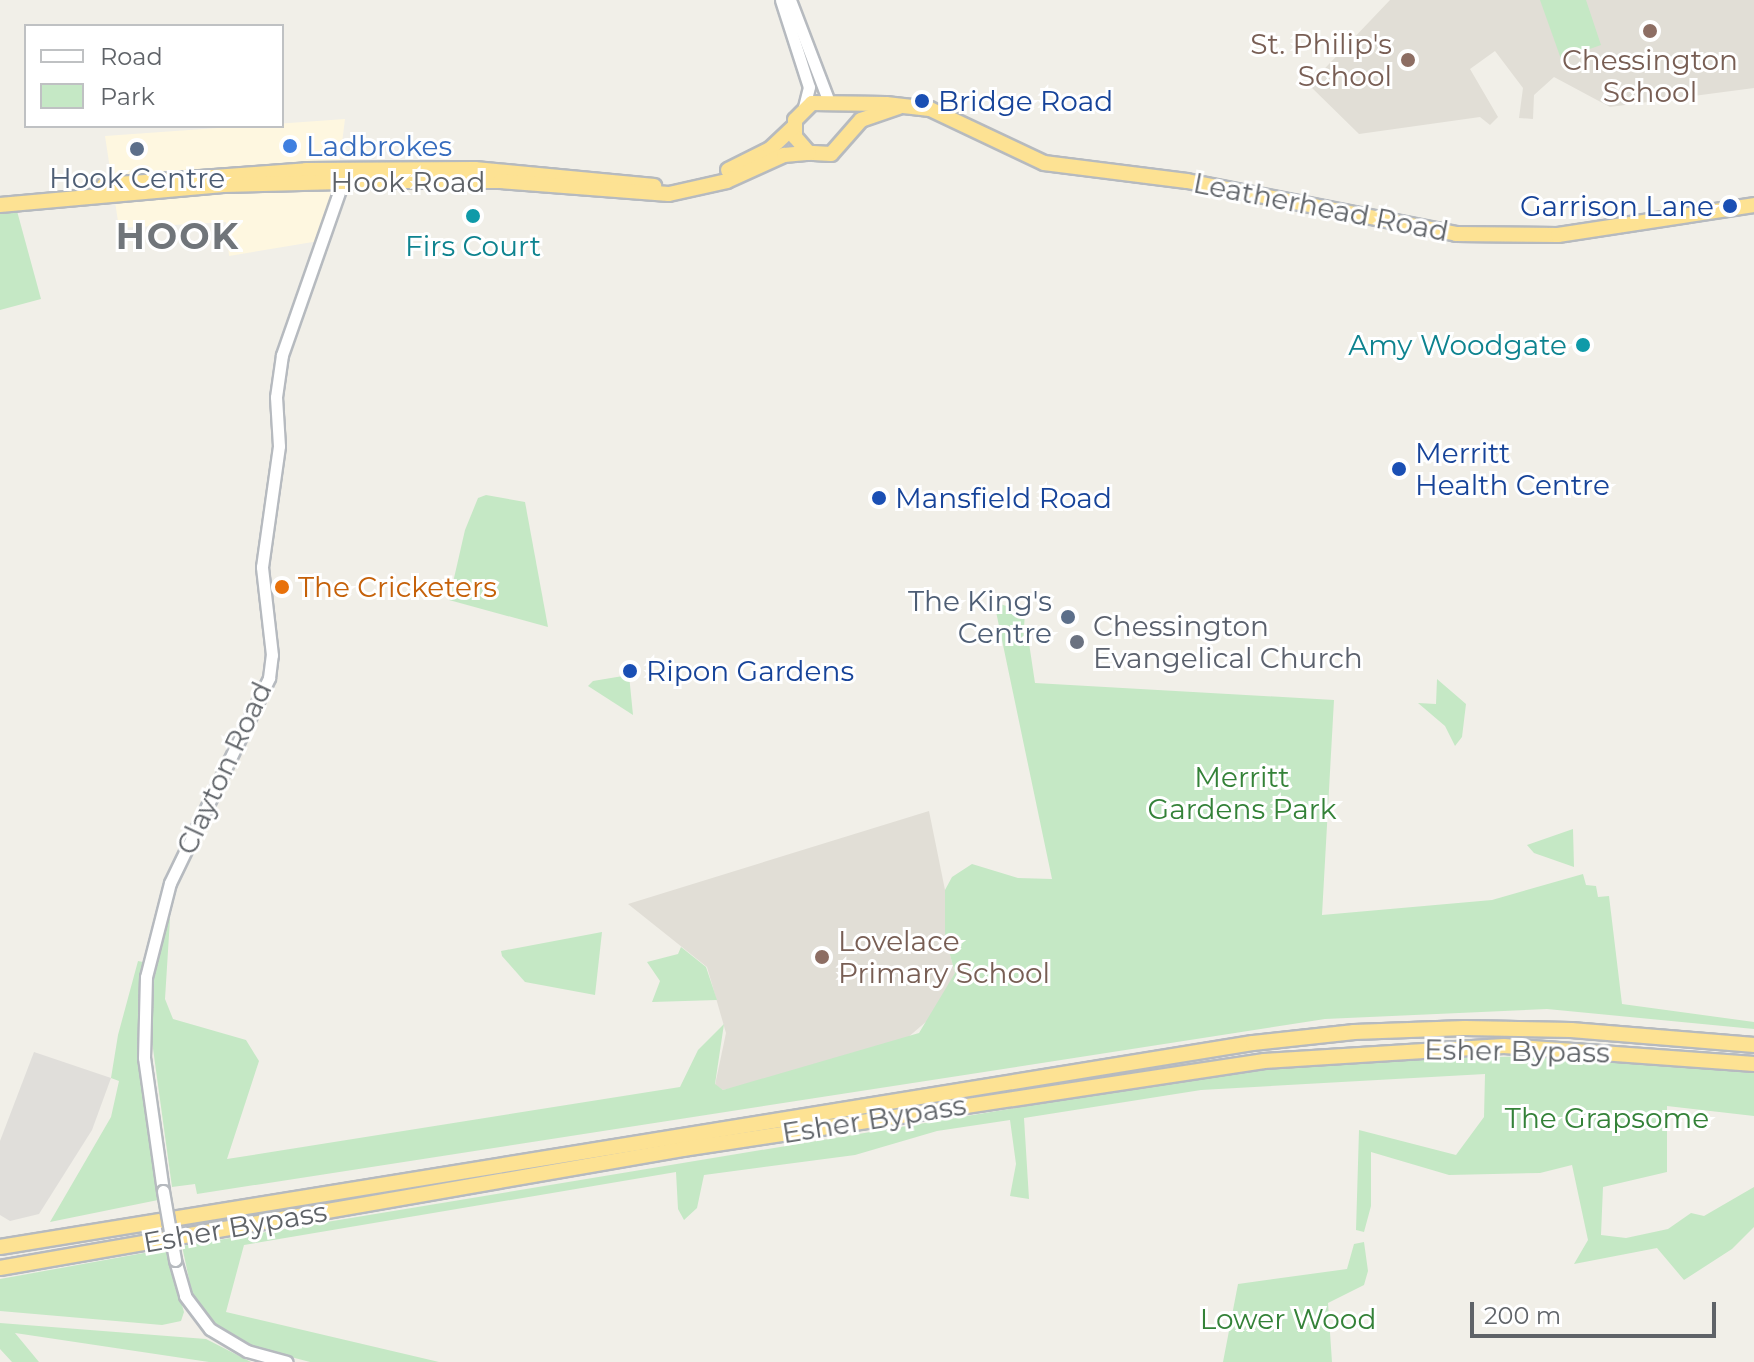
<!DOCTYPE html>
<html>
<head>
<meta charset="utf-8">
<style>
	body { margin:0 }
	#map { position:relative; width:1754px; height:1362px; overflow:hidden; background:#f1efe8; font-family:Montserrat,sans-serif }
	div>[style] { position:absolute }
	.commercial>* { inset:0; background:#fef7e0 }
	.industrial>* { inset:0; background:#e0deda }
	.education>* { inset:0; background:#e1ded6 }
	.green>* { inset:0; background:#c5e8c5 }
	.roads { filter:drop-shadow(2px 0 #b6babf) drop-shadow(-2px 0 #b6babf) drop-shadow(0 2px #b6babf) drop-shadow(0 -2px #b6babf) }
	.secondary>* { height:11px; margin:-5.5px; padding:0 5.5px; transform-origin:5.5px; border-radius:5.5px; background:#fff }
	.highway>* { height:14px; margin:-7px; padding:0 7px; transform-origin:7px; border-radius:7px; background:#fde293 }
	.bridges { filter:drop-shadow(2px 0 #b6babf) drop-shadow(-2px 0 #b6babf) drop-shadow(0 2px #b6babf) drop-shadow(0 -2px #b6babf) }
	.secondary-bridge>* { height:11px; margin:-5.5px; padding:0 5.5px; transform-origin:5.5px; border-radius:5.5px; background:#fff }
	.dots>* { width:22px; height:22px; translate:-50% -50%; box-sizing:border-box; border:4px solid #fff; border-radius:50% }
	span { translate:-50% -50%; white-space:nowrap; text-align:center; line-height:1.15; -webkit-text-stroke:6px #fff; paint-order:stroke }
	.education-label { font-size:28px; color:#785e54 }
	.right { translate:-100% -50%; text-align:right }
	.left { translate:0 -50%; text-align:left }
	.transit-label { font-size:28px; color:#164399 }
	.shop-label { font-size:28px; color:#366cbe }
	.service-label { font-size:28px; color:#4e5e75 }
	.street-label { font-size:28px; color:#5f6368 }
	.culture-label { font-size:28px; color:#0d838f }
	.food-label { font-size:28px; color:#c56008 }
	.worship-label { font-size:28px; color:#5b616d }
	.park-label { font-size:28px; color:#348238 }
	.district-label { font-size:36px; color:#70757a; font-weight:700; letter-spacing:2px }
	.legend { position:absolute; left:24px; top:24px; width:260px; height:104px; box-sizing:border-box; background:#fff; border:2px solid #bfc1c3; margin:0; padding:10px 14px; list-style:none; font-size:24px; color:#5f6368 }
	.legend li { display:flex; align-items:center; gap:16px; height:40px }
	.legend b { width:40px; border:2px solid #bfc1c3 }
	.scale { position:absolute; left:1470px; top:1302px; width:246px; height:36px; box-sizing:border-box; border:4px solid #5f6368; border-top:0; padding-left:10px; font-size:24px; line-height:28px; white-space:nowrap; color:#5f6368; -webkit-text-stroke:6px #fff; paint-order:stroke }
</style>
</head>
<body>
<div id="map">
	<div class="commercial">
		<div style="clip-path:polygon(345px 119px,336px 191px,319px 241px,229px 256px,226px 222px,119px 228px,105px 136px)"></div>
	</div>
	<div class="industrial">
		<div style="clip-path:polygon(34px 1052px,111px 1078px,92px 1130px,39px 1214px,10px 1221px,0 1215px,0 1141px)"></div>
	</div>
	<div class="education">
		<div style="clip-path:polygon(1390px 0,1754px 0,1754px 88px,1610px 107px,1554px 77px,1534px 95px,1533px 119px,1519px 118px,1523px 88px,1495px 51px,1470px 69px,1498px 117px,1490px 125px,1480px 117px,1359px 134px,1309px 85px)"></div>
		<div style="clip-path:polygon(929px 811px,945px 890px,945px 937px,955px 973px,935px 1014px,906px 1039px,756px 1083px,723px 1090px,715px 1085px,726px 1033px,707px 967px,628px 904px)"></div>
	</div>
	<div class="green">
		<div style="clip-path:polygon(1540px 0,1586px 0,1601px 45px,1561px 59px)"></div>
		<div style="clip-path:polygon(17px 211px,41px 299px,0 310px,0 213px)"></div>
		<div style="clip-path:polygon(486px 495px,525px 502px,548px 627px,449px 600px,465px 530px,478px 498px)"></div>
		<div style="clip-path:polygon(994px 602px,1025px 612px,1023px 643px,1029px 643px,1035px 683px,1334px 700px,1322px 915px,1492px 900px,1583px 874px,1586px 885px,1596px 886px,1598px 897px,1609px 896px,1622px 1004px,1754px 1022px,1754px 1029px,1547px 1009px,1325px 1019px,197px 1194px,195px 1184px,172px 1187px,151px 1034px,151px 985px,165px 918px,170px 919px,165px 999px,173px 1019px,246px 1040px,259px 1061px,227px 1159px,680px 1087px,698px 1050px,724px 1024px,715px 1084px,723px 1090px,919px 1033px,955px 973px,945px 937px,945px 890px,952px 877px,972px 864px,1018px 878px,1052px 879px)"></div>
		<div style="clip-path:polygon(629px 675px,633px 715px,588px 686px,593px 681px)"></div>
		<div style="clip-path:polygon(1437px 679px,1466px 704px,1462px 737px,1455px 746px,1445px 726px,1418px 703px,1436px 704px)"></div>
		<div style="clip-path:polygon(1573px 829px,1574px 867px,1534px 853px,1527px 845px)"></div>
		<div style="clip-path:polygon(602px 932px,595px 995px,525px 982px,502px 956px,501px 951px)"></div>
		<div style="clip-path:polygon(681px 947px,706px 967px,717px 1000px,652px 1002px,660px 981px,647px 962px,678px 954px)"></div>
		<div style="clip-path:polygon(138px 961px,143px 962px,139px 1068px,158px 1200px,50px 1222px,111px 1117px,119px 1081px,111px 1078px,118px 1035px)"></div>
		<div style="clip-path:polygon(1538px 1056px,1754px 1073px,1754px 1116px,1667px 1106px,1667px 1172px,1603px 1187px,1601px 1235px,1626px 1238px,1668px 1229px,1691px 1213px,1704px 1216px,1754px 1187px,1754px 1227px,1732px 1249px,1684px 1280px,1657px 1248px,1574px 1264px,1588px 1240px,1572px 1165px,1540px 1173px,1449px 1175px,1371px 1152px,1371px 1206px,1364px 1232px,1356px 1230px,1359px 1130px,1456px 1155px,1484px 1117px,1485px 1074px,1201px 1090px,1024px 1118px,1029px 1199px,1010px 1196px,1016px 1164px,1010px 1120px,937px 1131px,855px 1155px,704px 1175px,697px 1208px,684px 1220px,678px 1209px,676px 1172px,244px 1245px,226px 1312px,439px 1362px,310px 1362px,242px 1344px,210px 1323px,193px 1298px,182px 1246px,1214px 1075px,1349px 1061px)"></div>
		<div style="clip-path:polygon(1364px 1242px,1368px 1271px,1364px 1285px,1328px 1303px,1332px 1362px,1223px 1362px,1238px 1284px,1347px 1269px,1354px 1244px)"></div>
		<div style="clip-path:polygon(166px 1249px,184px 1312px,181px 1321px,162px 1325px,0 1311px,0 1279px)"></div>
		<div style="clip-path:polygon(0 1323px,206px 1339px,251px 1362px,209px 1362px,15px 1333px,39px 1362px,12px 1362px,0 1349px)"></div>
	</div>
	<div class="roads">
		<div class="secondary">
			<div style="left:781px;top:0;width:91px;rotate:72.2deg"></div>
			<div style="left:809px;top:87px;width:21px;rotate:104deg"></div>
			<div style="left:790px;top:0;width:109px;rotate:69.1deg"></div>
			<div style="left:163px;top:1191px;width:134px;rotate:-98.1deg"></div>
			<div style="left:144px;top:1058px;width:81px;rotate:-88.6deg"></div>
			<div style="left:146px;top:977px;width:97px;rotate:-75.7deg"></div>
			<div style="left:170px;top:883px;width:228px;rotate:-64.2deg"></div>
			<div style="left:269px;top:678px;width:23px;rotate:-83deg"></div>
			<div style="left:272px;top:655px;width:89px;rotate:-96.5deg"></div>
			<div style="left:262px;top:567px;width:122px;rotate:-82deg"></div>
			<div style="left:279px;top:446px;width:49px;rotate:-93.5deg"></div>
			<div style="left:276px;top:397px;width:42px;rotate:-81.9deg"></div>
			<div style="left:282px;top:355px;width:188px;rotate:-70.7deg"></div>
			<div style="left:175px;top:1260px;width:37px;rotate:74deg"></div>
			<div style="left:185px;top:1296px;width:41px;rotate:52.9deg"></div>
			<div style="left:210px;top:1329px;width:43px;rotate:30.7deg"></div>
			<div style="left:247px;top:1351px;width:41px;rotate:15.4deg"></div>
		</div>
		<div class="highway">
			<div style="left:899px;top:107px;width:40px;rotate:161.1deg"></div>
			<div style="left:861px;top:120px;width:45px;rotate:131.4deg"></div>
			<div style="left:831px;top:154px;width:22px;rotate:-177deg"></div>
			<div style="left:809px;top:153px;width:21px;rotate:-131deg"></div>
			<div style="left:795px;top:137px;width:17px;rotate:-90deg"></div>
			<div style="left:795px;top:120px;width:24px;rotate:-45deg"></div>
			<div style="left:812px;top:103px;width:74px;rotate:0.8deg"></div>
			<div style="left:886px;top:104px;width:44px;rotate:6.5deg"></div>
			<div style="left:930px;top:109px;width:126px;rotate:25.3deg"></div>
			<div style="left:1044px;top:163px;width:144px;rotate:7.2deg"></div>
			<div style="left:1187px;top:181px;width:274px;rotate:11.1deg"></div>
			<div style="left:1456px;top:234px;width:102px;rotate:0.6deg"></div>
			<div style="left:1558px;top:235px;width:198px;rotate:-8.7deg"></div>
			<div style="left:728px;top:170px;width:47px;rotate:-26.6deg"></div>
			<div style="left:770px;top:149px;width:33px;rotate:-43deg"></div>
			<div style="left:104px;top:185px;width:203px;rotate:-4.2deg"></div>
			<div style="left:306px;top:170px;width:169px;rotate:-0.3deg"></div>
			<div style="left:475px;top:169px;width:180px;rotate:5.4deg"></div>
			<div style="left:0;top:205px;width:224px;rotate:-5.1deg"></div>
			<div style="left:223px;top:185px;width:169px;rotate:-1.4deg"></div>
			<div style="left:392px;top:181px;width:108px"></div>
			<div style="left:500px;top:181px;width:169px;rotate:4.4deg"></div>
			<div style="left:669px;top:194px;width:59px;rotate:-12.6deg"></div>
			<div style="left:727px;top:181px;width:63px;rotate:-24.5deg"></div>
			<div style="left:784px;top:155px;width:25px;rotate:-5deg"></div>
			<div style="left:0;top:1247px;width:1269px;rotate:-9.25deg"></div>
			<div style="left:1253px;top:1043px;width:102px;rotate:-6.2deg"></div>
			<div style="left:1354px;top:1032px;width:111px;rotate:-2.1deg"></div>
			<div style="left:1465px;top:1028px;width:106px;rotate:1.1deg"></div>
			<div style="left:1571px;top:1030px;width:184px;rotate:4.7deg"></div>
			<div style="left:0;top:1268px;width:693px;rotate:-9.88deg"></div>
			<div style="left:683px;top:1149px;width:588px;rotate:-8.61deg"></div>
			<div style="left:1264px;top:1061px;width:240px;rotate:-3.6deg"></div>
			<div style="left:1504px;top:1046px;width:251px;rotate:4.1deg"></div>
		</div>
	</div>
	<div class="bridges">
		<div class="secondary-bridge">
			<div style="left:163px;top:1191px;width:70px;rotate:80.1deg"></div>
		</div>
	</div>
	<div class="dots">
		<div style="left:1650px;top:31px;background:#8d6e63"></div>
		<div style="left:1408px;top:60px;background:#8d6e63"></div>
		<div style="left:922px;top:101px;background:#1a4fb4"></div>
		<div style="left:290px;top:146px;background:#3f7fe0"></div>
		<div style="left:137px;top:149px;background:#5c6f8a"></div>
		<div style="left:1730px;top:206px;background:#1a4fb4"></div>
		<div style="left:473px;top:216px;background:#0f9aa8"></div>
		<div style="left:1583px;top:345px;background:#0f9aa8"></div>
		<div style="left:1399px;top:469px;background:#1a4fb4"></div>
		<div style="left:879px;top:498px;background:#1a4fb4"></div>
		<div style="left:282px;top:587px;background:#e8710a"></div>
		<div style="left:1068px;top:617px;background:#5c6f8a"></div>
		<div style="left:1077px;top:642px;background:#6b7280"></div>
		<div style="left:630px;top:671px;background:#1a4fb4"></div>
		<div style="left:822px;top:957px;background:#8d6e63"></div>
	</div>
	<div class="education-label">
		<span class="right" style="left:1392px;top:60px">St. Philip's<br>School</span>
		<span style="left:1650px;top:76px">Chessington<br>School</span>
		<span class="left" style="left:838px;top:957px">Lovelace<br>Primary School</span>
	</div>
	<div class="transit-label">
		<span class="left" style="left:938px;top:101px">Bridge Road</span>
		<span class="right" style="left:1714px;top:206px">Garrison Lane</span>
		<span class="left" style="left:1415px;top:469px">Merritt<br>Health Centre</span>
		<span class="left" style="left:895px;top:498px">Mansfield Road</span>
		<span class="left" style="left:646px;top:671px">Ripon Gardens</span>
	</div>
	<div class="shop-label">
		<span class="left" style="left:306px;top:146px">Ladbrokes</span>
	</div>
	<div class="service-label">
		<span style="left:137px;top:178px">Hook Centre</span>
		<span class="right" style="left:1052px;top:617px">The King's<br>Centre</span>
	</div>
	<div class="street-label">
		<span style="left:408px;top:182px">Hook Road</span>
		<span style="left:1321px;top:207px;rotate:11deg">Leatherhead Road</span>
		<span style="left:224px;top:768px;rotate:-65deg">Clayton Road</span>
		<span style="left:1517px;top:1051px;rotate:1deg">Esher Bypass</span>
		<span style="left:874px;top:1119px;rotate:-9deg">Esher Bypass</span>
		<span style="left:235px;top:1227px;rotate:-10deg">Esher Bypass</span>
	</div>
	<div class="culture-label">
		<span style="left:473px;top:246px">Firs Court</span>
		<span class="right" style="left:1567px;top:345px">Amy Woodgate</span>
	</div>
	<div class="food-label">
		<span class="left" style="left:298px;top:587px">The Cricketers</span>
	</div>
	<div class="worship-label">
		<span class="left" style="left:1093px;top:642px">Chessington<br>Evangelical Church</span>
	</div>
	<div class="park-label">
		<span style="left:1242px;top:793px">Merritt<br>Gardens Park</span>
		<span style="left:1607px;top:1118px">The Grapsome</span>
		<span style="left:1288px;top:1319px">Lower Wood</span>
	</div>
	<div class="district-label">
		<span style="left:178px;top:237px">HOOK</span>
	</div>
	<ul class="legend">
	<li><b style="height:10px;background:#fff"></b>Road</li>
	<li><b style="height:22px;background:#c5e8c5"></b>Park</li>
	</ul>
	<div class="scale">200 m</div>
</div>
</body>
</html>
